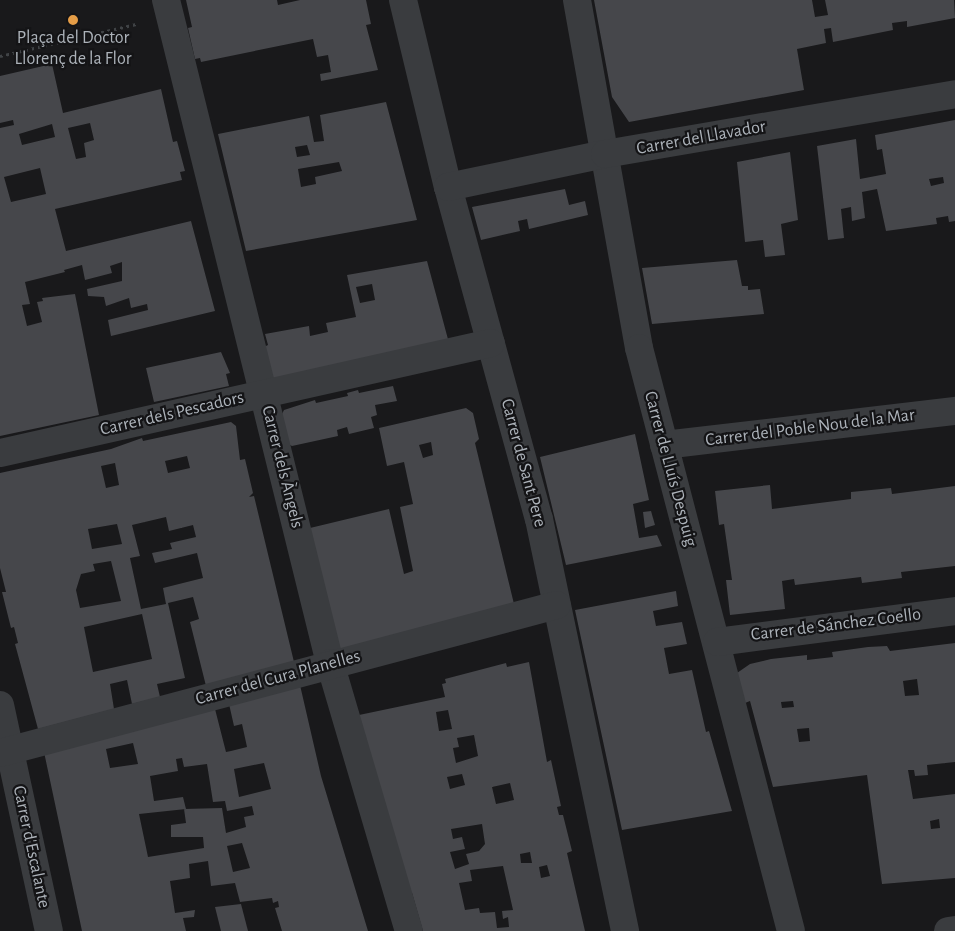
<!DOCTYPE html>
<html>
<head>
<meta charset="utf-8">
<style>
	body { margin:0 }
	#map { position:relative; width:955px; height:931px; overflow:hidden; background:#19191b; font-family:"Alegreya Sans",sans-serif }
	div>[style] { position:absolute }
	.building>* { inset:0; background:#46474b }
	.path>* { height:3px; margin-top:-1.5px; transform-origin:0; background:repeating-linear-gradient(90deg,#404346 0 2.5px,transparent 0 6.5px) }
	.minor>* { height:28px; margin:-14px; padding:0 14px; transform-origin:14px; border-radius:14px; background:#3a3c3f }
	.dots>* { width:14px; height:14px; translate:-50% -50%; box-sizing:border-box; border:2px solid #141416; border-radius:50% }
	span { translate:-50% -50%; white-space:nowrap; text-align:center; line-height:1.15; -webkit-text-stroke:4.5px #141416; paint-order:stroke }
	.poi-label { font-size:18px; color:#acb2b9 }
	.street-label { font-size:18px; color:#acb2b9 }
</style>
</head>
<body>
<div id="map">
	<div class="building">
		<div style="clip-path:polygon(186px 0,277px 0,278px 5px,300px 0,366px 0,371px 24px,366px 25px,378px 70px,321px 81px,320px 74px,331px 72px,328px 55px,317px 57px,313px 39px,201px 62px,200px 58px,195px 59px,188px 28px,192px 27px)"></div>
		<div style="clip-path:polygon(594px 0,812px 0,815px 17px,828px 15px,825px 0,954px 0,955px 18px,907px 27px,907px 21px,892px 23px,893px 30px,833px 42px,831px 28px,824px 29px,826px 43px,797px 49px,804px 90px,629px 122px,612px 97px)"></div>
		<div style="clip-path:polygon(evenodd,52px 64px,63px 113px,161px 89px,173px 142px,177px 141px,185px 171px,180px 172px,182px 180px,55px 209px,66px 251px,191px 221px,215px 311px,111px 336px,108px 320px,148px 310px,147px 304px,131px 308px,129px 298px,106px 306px,104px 297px,88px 296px,87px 289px,122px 281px,122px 262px,110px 266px,112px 273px,85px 280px,82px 265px,64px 270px,65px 272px,25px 282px,30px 304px,22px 305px,27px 326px,42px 322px,37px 302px,43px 301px,42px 298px,75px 294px,99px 415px,0 436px,0 128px,14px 125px,13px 120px,0 123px,0 76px,52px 64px,90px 123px,94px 140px,84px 143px,86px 157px,76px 159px,68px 128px,90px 123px,52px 64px,52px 124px,55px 137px,22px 145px,19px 134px,52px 124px,52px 64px,40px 168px,46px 194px,11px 202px,4px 177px,40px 168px)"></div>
		<div style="clip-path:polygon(evenodd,386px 102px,417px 220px,246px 251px,218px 134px,309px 116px,314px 142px,324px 141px,320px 115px,386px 102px,307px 145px,310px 155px,297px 157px,295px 147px,307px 145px,386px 102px,339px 162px,342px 171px,315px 177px,316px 184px,301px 187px,298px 169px,339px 162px)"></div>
		<div style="clip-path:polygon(evenodd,955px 120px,955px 221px,949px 222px,948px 216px,936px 218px,937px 224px,886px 231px,877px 189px,862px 192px,865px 218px,852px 221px,851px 207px,841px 209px,844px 238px,828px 240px,817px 146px,856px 139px,860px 179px,886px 174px,882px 149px,877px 150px,875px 135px,955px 120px,943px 177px,944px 183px,931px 186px,929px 179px,943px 177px)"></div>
		<div style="clip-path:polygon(790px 152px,798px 220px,781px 224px,785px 255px,765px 257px,763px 240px,745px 242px,737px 162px)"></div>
		<div style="clip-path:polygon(565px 189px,569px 205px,585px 201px,588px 215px,529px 229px,527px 219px,518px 221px,520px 231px,481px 240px,472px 207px)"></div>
		<div style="clip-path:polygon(737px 260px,742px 286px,748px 286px,748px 290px,760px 289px,764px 314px,652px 324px,642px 268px)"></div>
		<div style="clip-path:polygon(evenodd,427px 261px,449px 343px,273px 385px,264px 347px,268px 345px,265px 334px,309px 326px,310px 336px,328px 332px,326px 323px,356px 317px,347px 275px,427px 261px,372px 284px,375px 300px,360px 303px,356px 287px,372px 284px)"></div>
		<div style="clip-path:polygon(221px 352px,230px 373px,226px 374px,229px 386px,154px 402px,146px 368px)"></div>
		<div style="clip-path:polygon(393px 386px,397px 401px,375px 405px,377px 415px,371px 417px,374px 428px,349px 434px,347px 427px,337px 430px,338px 436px,292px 446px,288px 444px,282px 414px,284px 410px,315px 400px,316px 403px,348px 396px,347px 393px,358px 390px,359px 393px)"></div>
		<div style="clip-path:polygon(evenodd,466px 408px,473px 413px,479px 439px,475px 443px,514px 604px,339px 652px,310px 528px,389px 509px,404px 574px,413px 571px,400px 507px,413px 504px,404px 462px,387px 466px,379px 428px,466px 408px,431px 442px,433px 455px,423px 458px,419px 445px,431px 442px)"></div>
		<div style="clip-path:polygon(evenodd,231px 422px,236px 426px,240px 460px,245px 459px,253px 493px,249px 497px,254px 496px,294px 662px,206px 686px,190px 622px,199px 619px,193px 597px,168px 603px,185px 678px,157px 684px,160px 697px,132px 704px,127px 680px,110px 684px,114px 709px,38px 729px,15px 644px,18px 643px,14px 627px,11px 628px,2px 592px,6px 592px,0 568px,0 473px,111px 449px,142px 438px,143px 441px,231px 422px,187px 456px,190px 468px,168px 473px,165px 461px,187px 456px,231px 422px,115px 463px,119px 485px,106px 488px,101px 466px,115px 463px,231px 422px,166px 517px,169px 531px,193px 525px,196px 537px,170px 543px,172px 549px,152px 553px,155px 563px,197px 553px,203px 578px,163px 588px,166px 604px,141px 609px,130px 558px,140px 556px,132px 525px,166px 517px,231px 422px,117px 524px,122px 544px,92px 549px,88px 529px,117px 524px,231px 422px,111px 561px,121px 601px,80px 608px,76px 590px,81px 574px,95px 571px,93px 564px,111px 561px,231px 422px,142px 614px,152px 659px,93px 672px,84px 627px,142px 614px)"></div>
		<div style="clip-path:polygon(635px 434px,649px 500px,633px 504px,639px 538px,657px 535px,662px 546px,566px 565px,540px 457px)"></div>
		<div style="clip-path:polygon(770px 485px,772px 509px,851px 499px,851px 492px,891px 488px,892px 494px,955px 486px,955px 566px,901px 572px,902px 578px,862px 583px,861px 577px,795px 585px,794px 579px,782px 581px,785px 609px,730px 615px,726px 580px,732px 580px,724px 524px,719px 525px,715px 491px)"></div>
		<div style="clip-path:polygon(651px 511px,655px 525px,645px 528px,643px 512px)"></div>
		<div style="clip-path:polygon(676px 591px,678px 606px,653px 611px,656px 626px,682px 622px,687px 644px,664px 648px,669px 674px,692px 670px,706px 732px,709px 731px,732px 811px,622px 830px,575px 610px)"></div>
		<div style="clip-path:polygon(evenodd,955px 643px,955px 762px,927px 765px,928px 775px,915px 776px,914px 770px,908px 770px,913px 799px,955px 794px,955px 878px,882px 884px,867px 775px,773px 787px,750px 701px,745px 703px,737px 673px,750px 664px,771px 659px,807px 655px,807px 660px,833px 657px,832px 652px,868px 647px,887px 646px,890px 651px,955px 643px,917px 679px,919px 695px,905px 696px,903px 681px,917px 679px,955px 643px,793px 701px,794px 707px,782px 708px,781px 702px,793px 701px,955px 643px,809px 728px,810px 741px,799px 742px,797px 729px,809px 728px,955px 643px,939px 819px,940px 828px,931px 829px,930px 821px,939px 819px)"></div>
		<div style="clip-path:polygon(evenodd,529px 662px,547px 762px,551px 760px,561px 806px,557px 807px,559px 815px,563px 815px,572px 851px,567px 853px,585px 931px,423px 931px,412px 893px,405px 894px,359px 715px,445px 697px,442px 684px,446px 683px,445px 679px,506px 663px,507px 667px,529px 662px,448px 710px,452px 729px,439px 731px,436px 712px,448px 710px,529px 662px,474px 735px,478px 756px,456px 763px,453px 748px,459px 747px,457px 738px,474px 735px,529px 662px,462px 774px,465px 785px,450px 789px,447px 777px,462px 774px,529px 662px,510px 783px,514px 800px,496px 804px,492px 787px,510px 783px,529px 662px,482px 824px,485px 844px,479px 851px,466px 854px,469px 864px,455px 869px,450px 852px,465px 849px,462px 837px,453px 839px,451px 829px,482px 824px,529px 662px,530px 852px,532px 863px,521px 863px,520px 854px,530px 852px,529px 662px,547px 865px,550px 876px,541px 878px,539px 867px,547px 865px,529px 662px,503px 866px,513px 910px,502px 911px,503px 919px,508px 917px,509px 927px,497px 928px,495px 912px,480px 913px,479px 908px,465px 910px,459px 883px,472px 881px,470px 870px,503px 866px)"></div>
		<div style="clip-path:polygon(evenodd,300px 685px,321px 776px,368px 931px,282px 931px,275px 908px,279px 907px,278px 901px,273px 903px,272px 898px,240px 902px,235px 883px,211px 886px,208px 861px,189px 864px,190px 878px,170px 881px,175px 913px,195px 910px,194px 917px,183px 918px,186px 931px,82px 931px,44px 752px,215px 709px,226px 752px,231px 751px,247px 747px,242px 724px,234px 726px,229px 704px,300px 685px,133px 743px,138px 764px,110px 768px,106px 749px,133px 743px,300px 685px,182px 758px,184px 767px,207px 764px,213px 802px,225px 801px,227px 811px,252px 806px,254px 815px,244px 817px,246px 827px,226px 833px,222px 808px,184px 809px,186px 823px,171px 825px,171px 837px,203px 837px,204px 848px,148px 857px,139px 814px,186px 809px,183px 797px,154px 801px,150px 776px,178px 771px,176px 759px,182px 758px,300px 685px,264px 763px,271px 789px,239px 797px,234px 769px,264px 763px,300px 685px,242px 843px,250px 868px,233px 872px,227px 846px,242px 843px)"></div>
		<div style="clip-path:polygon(241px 904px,248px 931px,221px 931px,215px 907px)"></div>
	</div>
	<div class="path">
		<div style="left:0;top:56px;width:140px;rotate:-13.2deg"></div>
	</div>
	<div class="minor">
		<div style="left:166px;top:0;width:683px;rotate:76.11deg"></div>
		<div style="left:330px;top:663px;width:279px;rotate:73.6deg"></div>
		<div style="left:403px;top:0;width:192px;rotate:76.5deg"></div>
		<div style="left:448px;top:187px;width:344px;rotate:74.7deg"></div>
		<div style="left:539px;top:519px;width:421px;rotate:78.2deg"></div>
		<div style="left:577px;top:0;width:353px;rotate:79.9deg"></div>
		<div style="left:639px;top:348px;width:602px;rotate:75.39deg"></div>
		<div style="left:448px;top:187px;width:160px;rotate:-11.9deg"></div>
		<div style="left:605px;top:154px;width:355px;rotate:-9.7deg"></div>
		<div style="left:664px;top:445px;width:293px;rotate:-6.7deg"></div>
		<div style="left:0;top:453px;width:503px;rotate:-12.63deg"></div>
		<div style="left:717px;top:642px;width:240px;rotate:-7.4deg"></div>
		<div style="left:0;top:705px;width:231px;rotate:77.8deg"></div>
		<div style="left:0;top:753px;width:576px;rotate:-14.88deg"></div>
		<div style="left:948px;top:931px;width:7px;rotate:-8deg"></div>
	</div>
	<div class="dots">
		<div style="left:73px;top:20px;background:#e59d47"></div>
	</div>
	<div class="poi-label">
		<span style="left:73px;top:49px">Plaça del Doctor<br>Llorenç de la Flor</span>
	</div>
	<div class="street-label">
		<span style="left:701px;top:138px;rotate:-10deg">Carrer del Llavador</span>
		<span style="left:172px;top:414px;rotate:-13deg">Carrer dels Pescadors</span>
		<span style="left:810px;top:428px;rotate:-7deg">Carrer del Poble Nou de la Mar</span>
		<span style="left:523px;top:463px;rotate:75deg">Carrer de Sant Pere</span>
		<span style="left:282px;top:467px;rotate:76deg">Carrer dels Àngels</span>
		<span style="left:670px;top:469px;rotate:75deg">Carrer de Lluís Despuig</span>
		<span style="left:836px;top:625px;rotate:-7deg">Carrer de Sánchez Coello</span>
		<span style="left:278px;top:678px;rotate:-15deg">Carrer del Cura Planelles</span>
		<span style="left:31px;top:847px;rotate:78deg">Carrer d'Escalante</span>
	</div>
</div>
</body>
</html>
